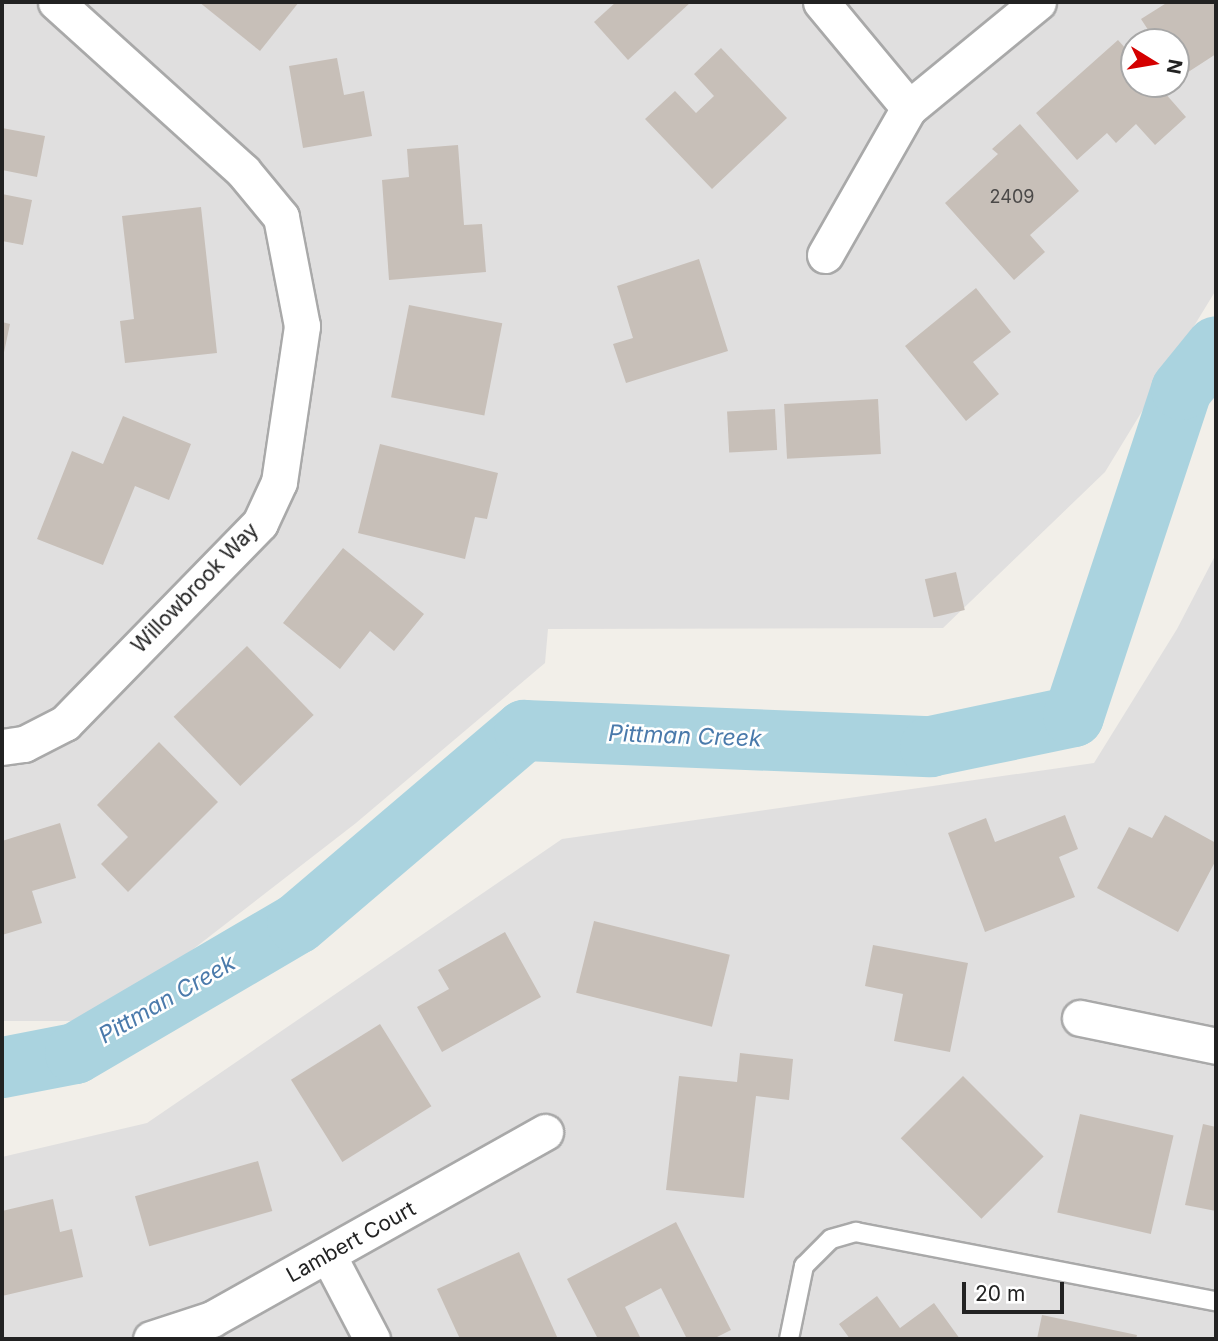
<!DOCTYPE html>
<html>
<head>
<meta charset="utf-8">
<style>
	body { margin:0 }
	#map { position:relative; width:1218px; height:1341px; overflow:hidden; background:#f2efe9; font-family:Inter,sans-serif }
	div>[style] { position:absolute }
	.residential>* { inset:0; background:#e0dfdf }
	.river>* { height:61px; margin:-30.5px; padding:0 30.5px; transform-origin:30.5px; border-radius:30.5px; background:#aad3df }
	.building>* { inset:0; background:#c7bfb8; transform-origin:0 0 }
	.roads { filter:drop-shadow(2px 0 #a9a9a9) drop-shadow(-2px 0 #a9a9a9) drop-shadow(0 2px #a9a9a9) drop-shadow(0 -2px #a9a9a9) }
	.lane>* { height:18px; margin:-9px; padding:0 9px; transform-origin:9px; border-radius:9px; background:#fff }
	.street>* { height:35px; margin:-17.5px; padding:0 17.5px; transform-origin:17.5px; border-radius:17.5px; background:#fff }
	span { translate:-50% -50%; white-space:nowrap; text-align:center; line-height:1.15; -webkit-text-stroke:5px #fff; paint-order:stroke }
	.number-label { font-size:18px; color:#4b4948 }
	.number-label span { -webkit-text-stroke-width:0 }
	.street-label { font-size:21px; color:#222 }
	.water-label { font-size:23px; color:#4a7aab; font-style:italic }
	.frame { position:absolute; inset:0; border:4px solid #222; pointer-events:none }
	.north { position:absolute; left:1120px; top:28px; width:70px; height:70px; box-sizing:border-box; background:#fff; border:2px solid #a7a7a7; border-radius:50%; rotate:101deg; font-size:19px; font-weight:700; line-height:28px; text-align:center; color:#222 }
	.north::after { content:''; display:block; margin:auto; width:24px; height:32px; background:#d40000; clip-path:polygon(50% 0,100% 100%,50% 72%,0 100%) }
	.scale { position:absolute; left:962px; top:1282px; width:102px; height:32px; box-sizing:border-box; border:4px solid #222; border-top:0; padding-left:9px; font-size:21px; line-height:24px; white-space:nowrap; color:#222; -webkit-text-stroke:5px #fff; paint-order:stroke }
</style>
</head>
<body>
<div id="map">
	<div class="residential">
		<div style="clip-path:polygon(evenodd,2px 2px,1216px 2px,1216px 290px,1105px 472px,943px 628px,548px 629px,545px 663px,356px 823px,192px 950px,90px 1021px,2px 1021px,2px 2px,1134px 42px,1176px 42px,1176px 84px,1134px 84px,1134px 42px)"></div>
		<div style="clip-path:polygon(1216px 554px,1216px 1339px,2px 1339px,2px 1157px,147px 1123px,562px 839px,1094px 763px,1177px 629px)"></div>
	</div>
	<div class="river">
		<div style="left:2px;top:1067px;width:74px;rotate:-10.9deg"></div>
		<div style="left:75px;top:1053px;width:257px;rotate:-30.4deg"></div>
		<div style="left:297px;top:923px;width:298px;rotate:-40.4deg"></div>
		<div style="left:524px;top:730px;width:406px;rotate:2.3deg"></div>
		<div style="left:930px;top:746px;width:146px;rotate:-11.8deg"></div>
		<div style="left:1073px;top:716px;width:344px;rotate:-71.7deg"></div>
		<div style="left:1181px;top:389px;width:55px;rotate:-50.9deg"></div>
	</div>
	<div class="building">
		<div style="clip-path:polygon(199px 2px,299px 2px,260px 51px)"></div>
		<div style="clip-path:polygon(616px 2px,691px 2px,628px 60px,594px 22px)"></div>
		<div style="clip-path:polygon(1168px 2px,1216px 2px,1216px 54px,1179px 78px,1176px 73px,1176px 42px,1156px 42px,1141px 19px)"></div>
		<div style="clip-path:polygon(1118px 40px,1134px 58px,1134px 84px,1157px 84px,1186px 117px,1155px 145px,1136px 124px,1116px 143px,1107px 133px,1077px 160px,1036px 113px)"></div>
		<div style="clip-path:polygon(721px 48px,787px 118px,712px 189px,645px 119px,675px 91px,696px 113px,714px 96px,694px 74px)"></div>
		<div style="clip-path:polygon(337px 58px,344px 95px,364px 91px,372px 136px,303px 148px,289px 66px)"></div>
		<div style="clip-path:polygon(1020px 124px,1079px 191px,1030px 235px,1045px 252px,1014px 280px,945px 203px,998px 154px,992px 149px)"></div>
		<div style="clip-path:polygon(2px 128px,45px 136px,37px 177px,2px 170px)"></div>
		<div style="clip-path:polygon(458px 145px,464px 225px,482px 224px,486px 272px,389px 280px,382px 180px,409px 177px,407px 149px)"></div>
		<div style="clip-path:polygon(2px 194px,32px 200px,23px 245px,2px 241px)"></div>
		<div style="clip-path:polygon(201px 207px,217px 353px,125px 363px,120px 321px,134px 319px,122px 216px)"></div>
		<div style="clip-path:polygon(699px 259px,728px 351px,626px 383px,613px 344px,633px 338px,617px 286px)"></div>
		<div style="clip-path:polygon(976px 288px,1011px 332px,973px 362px,999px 394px,966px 421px,905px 346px)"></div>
		<div style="left:409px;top:305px;width:95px;height:94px;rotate:11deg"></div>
		<div style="clip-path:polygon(2px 322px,10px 324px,3px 357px,2px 357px)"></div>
		<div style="left:878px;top:399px;width:55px;height:94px;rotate:87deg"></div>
		<div style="left:775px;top:409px;width:41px;height:48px;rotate:87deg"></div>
		<div style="clip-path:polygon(123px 416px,191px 444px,169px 500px,135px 486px,103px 565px,37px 539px,72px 451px,103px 464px)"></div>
		<div style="clip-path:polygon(380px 444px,498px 473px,487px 519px,475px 517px,465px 559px,358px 533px)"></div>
		<div style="clip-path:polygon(343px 548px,424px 614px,394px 651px,370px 631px,340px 669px,283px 623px)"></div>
		<div style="left:956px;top:572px;width:39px;height:32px;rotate:77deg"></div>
		<div style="left:247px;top:646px;width:96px;height:102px;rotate:46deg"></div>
		<div style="clip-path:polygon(159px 742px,218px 802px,128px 892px,101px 864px,128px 837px,97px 805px)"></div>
		<div style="clip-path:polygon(1065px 815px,1078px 849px,1059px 857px,1075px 897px,985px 932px,948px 833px,986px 818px,995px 842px)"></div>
		<div style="clip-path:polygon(1165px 815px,1216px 843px,1216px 860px,1178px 932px,1097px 888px,1129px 827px,1152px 838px)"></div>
		<div style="clip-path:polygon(60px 823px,76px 878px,32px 891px,42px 923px,2px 935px,2px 841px)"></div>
		<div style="left:594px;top:921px;width:140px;height:74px;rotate:14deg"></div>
		<div style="clip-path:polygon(505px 932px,541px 997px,442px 1052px,417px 1007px,449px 989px,438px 970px)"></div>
		<div style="clip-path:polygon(873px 945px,968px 963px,950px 1052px,894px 1041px,903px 994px,865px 986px)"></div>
		<div style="left:380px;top:1024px;width:97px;height:105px;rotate:58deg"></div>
		<div style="clip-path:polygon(740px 1053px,793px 1059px,789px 1100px,756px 1096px,744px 1198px,666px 1190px,679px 1076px,737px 1082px)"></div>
		<div style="left:963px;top:1076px;width:114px;height:88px;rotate:45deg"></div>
		<div style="left:1080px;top:1114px;width:96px;height:101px;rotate:13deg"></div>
		<div style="clip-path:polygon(1203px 1124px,1216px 1127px,1216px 1211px,1185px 1205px)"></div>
		<div style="left:258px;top:1161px;width:52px;height:128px;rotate:74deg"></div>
		<div style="clip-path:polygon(53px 1199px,60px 1232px,72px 1229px,83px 1277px,2px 1296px,2px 1211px)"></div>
		<div style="clip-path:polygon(676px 1222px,731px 1330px,713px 1339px,687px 1339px,661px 1288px,625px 1307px,641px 1339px,598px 1339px,567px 1279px)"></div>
		<div style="clip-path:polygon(519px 1252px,558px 1339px,460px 1339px,437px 1289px)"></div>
		<div style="clip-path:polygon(877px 1296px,900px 1328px,934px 1303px,960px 1339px,850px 1339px,839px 1324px)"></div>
		<div style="clip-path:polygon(1042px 1315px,1137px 1335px,1136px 1339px,1037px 1339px)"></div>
	</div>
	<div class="roads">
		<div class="lane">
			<div style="left:789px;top:1339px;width:75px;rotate:-78.4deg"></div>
			<div style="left:804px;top:1266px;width:38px;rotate:-45deg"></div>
			<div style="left:831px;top:1239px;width:26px;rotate:-16deg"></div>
			<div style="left:856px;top:1232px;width:367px;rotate:10.9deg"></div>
		</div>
		<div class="street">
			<div style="left:821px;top:2px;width:138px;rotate:50.3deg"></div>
			<div style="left:825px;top:255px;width:169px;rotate:-60.3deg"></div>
			<div style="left:909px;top:108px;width:167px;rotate:-39.4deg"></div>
			<div style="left:2px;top:747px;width:22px;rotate:-8deg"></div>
			<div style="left:24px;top:744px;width:46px;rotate:-27.1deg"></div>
			<div style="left:65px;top:723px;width:279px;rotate:-45.7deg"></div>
			<div style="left:260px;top:523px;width:45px;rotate:-65.1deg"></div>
			<div style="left:279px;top:482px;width:158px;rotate:-81.6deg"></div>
			<div style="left:302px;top:326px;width:111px;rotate:-100.9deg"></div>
			<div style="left:281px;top:217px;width:60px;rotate:-129.6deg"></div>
			<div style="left:243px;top:171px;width:252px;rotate:-137.9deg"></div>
			<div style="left:1080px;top:1018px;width:139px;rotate:11.6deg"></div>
			<div style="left:328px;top:1255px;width:95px;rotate:62.4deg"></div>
			<div style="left:151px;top:1339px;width:64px;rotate:-18.2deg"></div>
			<div style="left:212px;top:1319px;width:382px;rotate:-29.3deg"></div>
		</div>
	</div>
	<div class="number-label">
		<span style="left:1012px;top:197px">2409</span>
	</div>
	<div class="street-label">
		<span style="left:195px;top:588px;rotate:-46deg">Willowbrook Way</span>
		<span style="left:351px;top:1242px;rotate:-29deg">Lambert Court</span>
	</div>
	<div class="water-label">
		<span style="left:685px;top:736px;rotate:2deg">Pittman Creek</span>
		<span style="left:167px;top:999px;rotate:-30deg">Pittman Creek</span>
	</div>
	<div class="frame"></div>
	<div class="north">N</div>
	<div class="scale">20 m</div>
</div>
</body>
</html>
